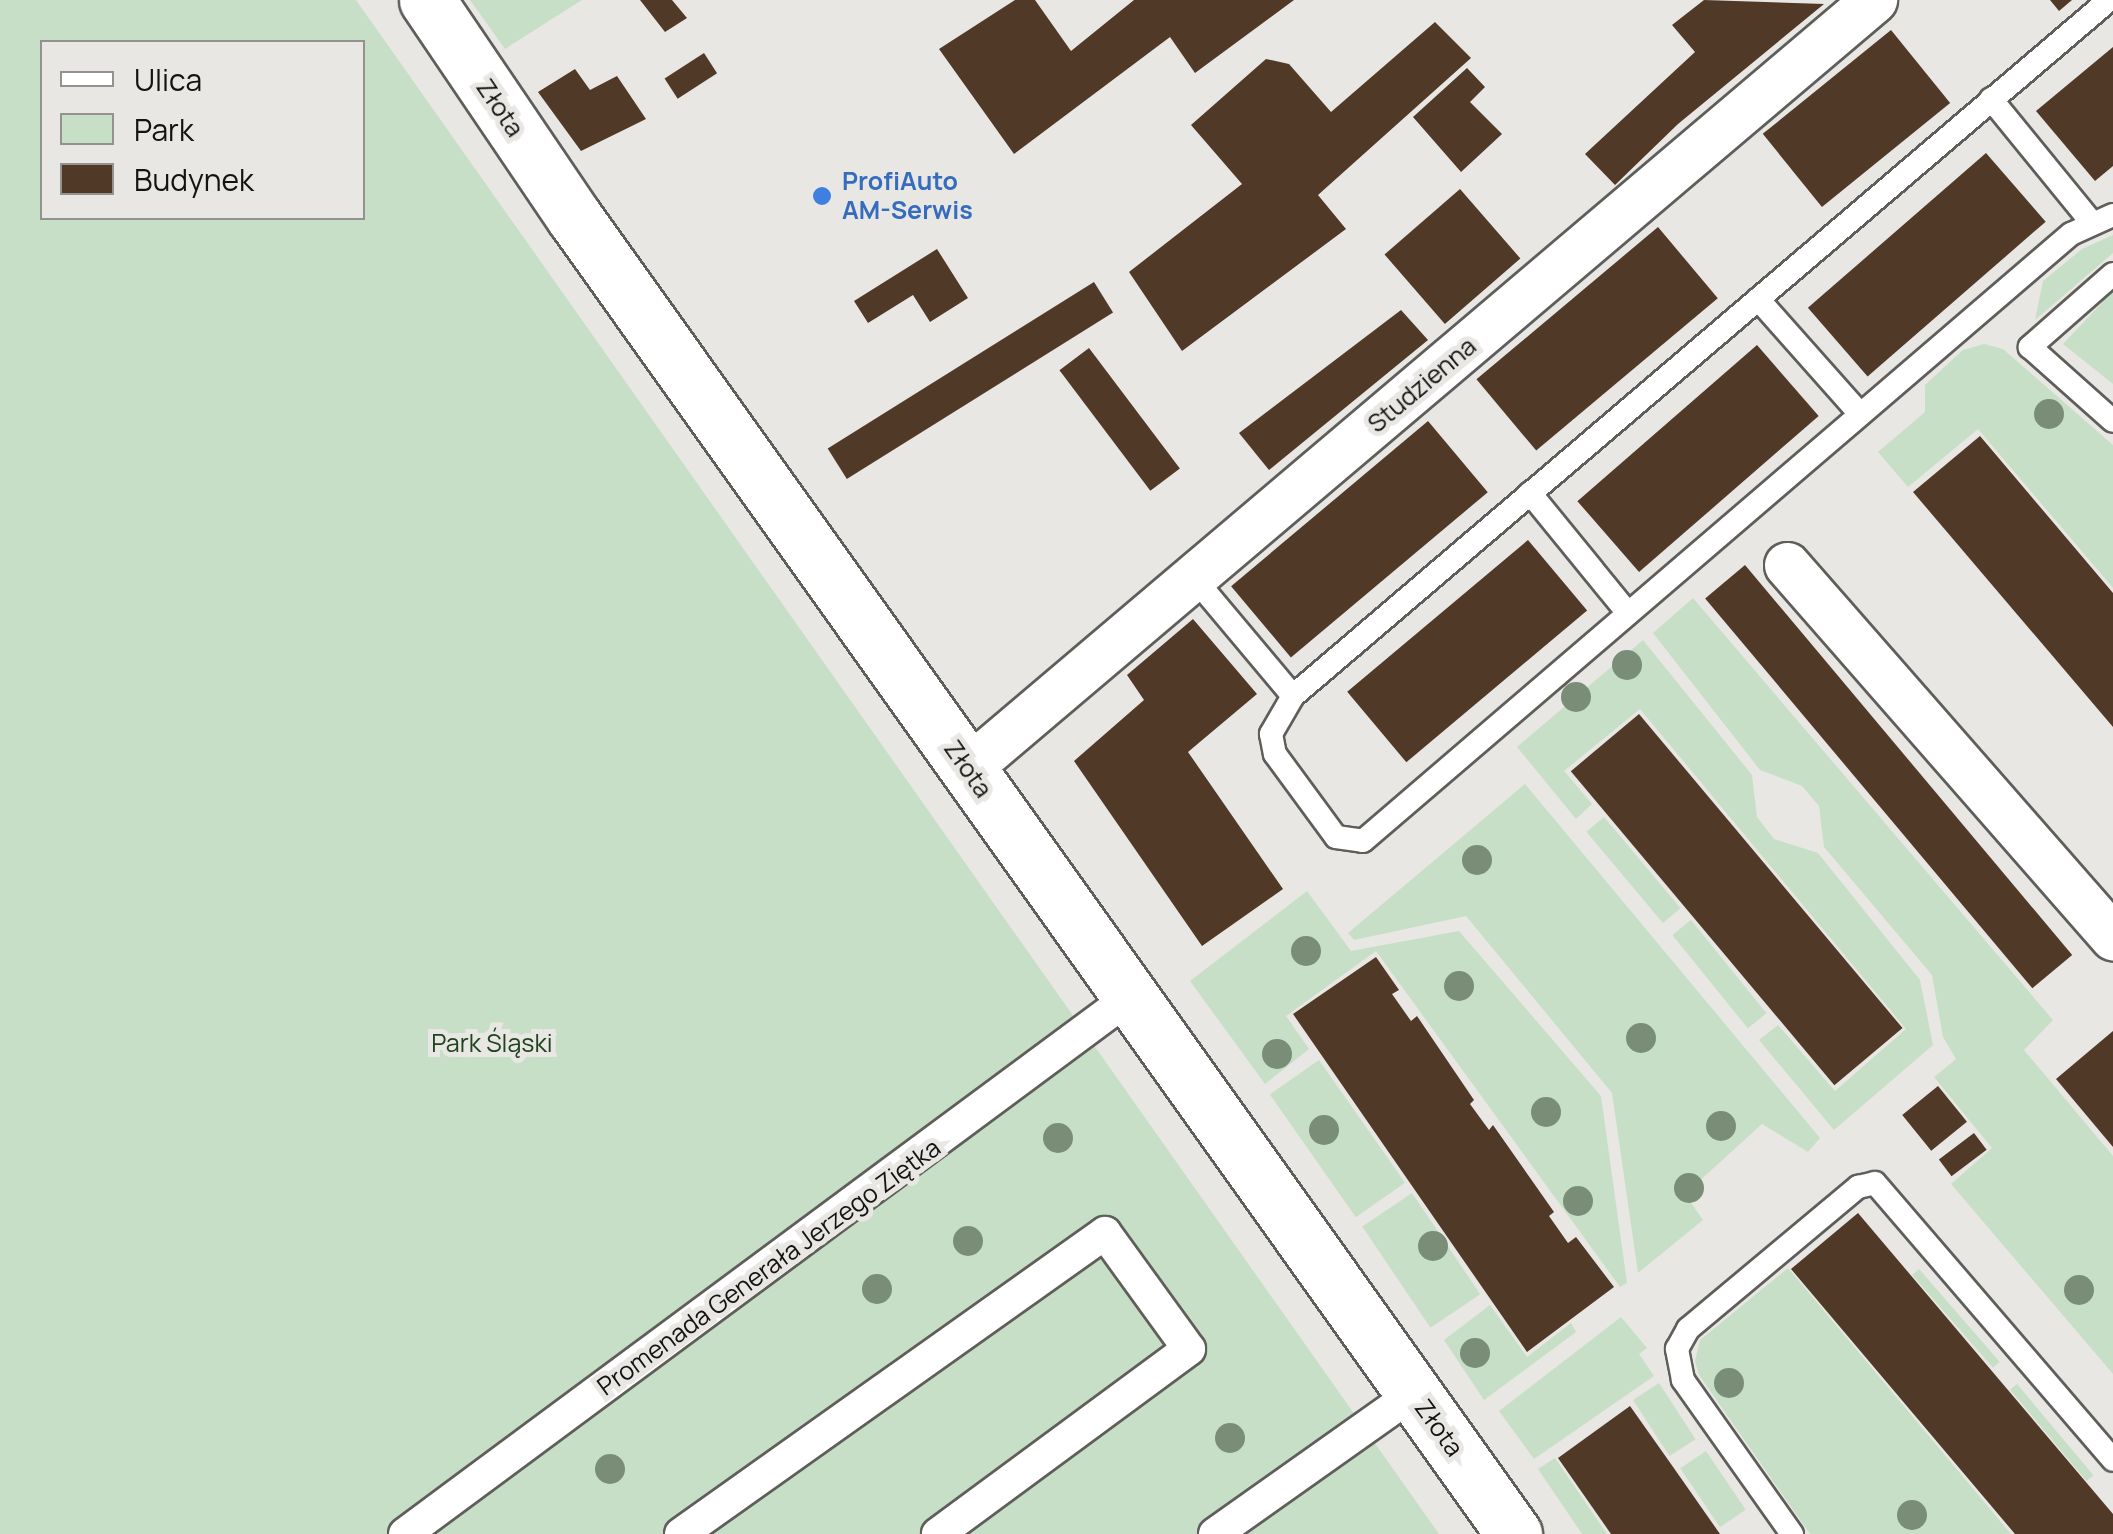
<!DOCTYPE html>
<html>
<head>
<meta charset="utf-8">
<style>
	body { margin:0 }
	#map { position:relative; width:2113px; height:1534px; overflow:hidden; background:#e9e7e3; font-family:Manrope,sans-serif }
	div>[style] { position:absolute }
	.green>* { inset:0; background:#c7dfc6; transform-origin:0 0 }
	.building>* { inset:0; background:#513928; transform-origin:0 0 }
	.roads { filter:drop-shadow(2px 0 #5f5e5a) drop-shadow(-2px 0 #5f5e5a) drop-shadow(0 2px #5f5e5a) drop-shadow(0 -2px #5f5e5a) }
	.service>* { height:22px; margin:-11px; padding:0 11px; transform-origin:11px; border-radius:11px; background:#fff }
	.pedestrian>* { height:32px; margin:-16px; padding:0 16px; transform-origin:16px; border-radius:16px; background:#fff }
	.minor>* { height:45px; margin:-22.5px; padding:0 22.5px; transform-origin:22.5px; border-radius:22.5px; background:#fff }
	.tertiary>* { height:55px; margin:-27.5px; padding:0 27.5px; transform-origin:27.5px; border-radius:27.5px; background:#fff }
	.trees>* { width:30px; height:30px; margin:-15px; border-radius:50%; background:#798d77 }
	.dots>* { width:28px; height:28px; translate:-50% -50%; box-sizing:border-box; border:5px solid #e9e7e3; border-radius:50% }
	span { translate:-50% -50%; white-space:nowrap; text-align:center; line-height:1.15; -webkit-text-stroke:10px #e9e7e3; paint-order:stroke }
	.street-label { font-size:25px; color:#141312 }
	.shop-label { font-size:25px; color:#366cbe; font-weight:700 }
	.left { translate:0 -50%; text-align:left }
	.park-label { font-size:25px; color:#1e431f }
	.legend { position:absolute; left:40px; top:40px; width:325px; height:180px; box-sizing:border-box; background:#e9e7e3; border:2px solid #94928f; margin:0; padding:12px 18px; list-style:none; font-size:30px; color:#141312 }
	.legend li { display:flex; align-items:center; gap:20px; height:50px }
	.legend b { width:50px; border:2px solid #94928f }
</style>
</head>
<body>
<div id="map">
	<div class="green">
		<div style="clip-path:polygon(evenodd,0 0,356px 0,1439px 1534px,0 1534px,0 0,42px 42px,362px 42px,362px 218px,42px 218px,42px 42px)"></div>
		<div style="clip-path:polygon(470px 0,582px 0,505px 49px)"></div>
		<div style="clip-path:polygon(2113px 235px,2113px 253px,2035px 320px,2043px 281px,2082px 249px)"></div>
		<div style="clip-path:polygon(2113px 291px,2113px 384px,2063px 344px)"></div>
		<div style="clip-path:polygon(1984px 344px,2003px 349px,2113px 445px,2113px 588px,1978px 429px,1908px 487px,1878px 452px,1925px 412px,1925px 385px,1963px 350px)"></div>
		<div style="clip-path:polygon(1693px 598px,2053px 1020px,2024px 1050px,2113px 1156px,2113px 1374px,1951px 1184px,1992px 1148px,1934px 1077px,1956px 1059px,1943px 1037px,1932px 975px,1824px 847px,1819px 806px,1802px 786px,1760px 770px,1653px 633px)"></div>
		<div style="clip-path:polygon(1643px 640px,1752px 775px,1757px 817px,1774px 839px,1818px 853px,1920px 980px,1933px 1045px,1834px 1130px,1759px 1040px,1778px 1025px,1835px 1091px,1906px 1029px,1640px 709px,1564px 771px,1592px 804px,1576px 819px,1517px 747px)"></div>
		<div style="clip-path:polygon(1525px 784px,1820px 1138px,1808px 1152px,1762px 1124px,1685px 1194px,1703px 1220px,1638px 1273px,1612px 1093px,1466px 916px,1354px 940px,1348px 933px)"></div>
		<div style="left:1604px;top:817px;width:119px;height:23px;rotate:50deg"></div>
		<div style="clip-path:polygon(1307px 891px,1351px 951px,1459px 931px,1601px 1096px,1627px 1283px,1620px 1287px,1376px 951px,1286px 1016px,1309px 1049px,1265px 1084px,1190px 981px)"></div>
		<div style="left:1691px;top:920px;width:120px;height:24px;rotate:51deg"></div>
		<div style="left:1319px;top:1060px;width:150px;height:60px;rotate:55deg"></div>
		<div style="left:1412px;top:1193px;width:122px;height:60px;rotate:56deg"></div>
		<div style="clip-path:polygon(1788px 1268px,2011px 1534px,1810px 1534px,1699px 1375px,1695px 1361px,1700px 1340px)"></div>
		<div style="left:1919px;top:1269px;width:123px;height:9px;rotate:49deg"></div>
		<div style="clip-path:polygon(1490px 1305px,1527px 1357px,1571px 1323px,1576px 1332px,1484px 1400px,1444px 1340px)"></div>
		<div style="clip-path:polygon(1621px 1317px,1647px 1348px,1639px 1354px,1654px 1376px,1534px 1459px,1499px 1411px)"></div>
		<div style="left:1659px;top:1383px;width:67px;height:31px;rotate:57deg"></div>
		<div style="left:2017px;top:1384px;width:119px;height:9px;rotate:50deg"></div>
		<div style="left:1706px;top:1451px;width:71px;height:31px;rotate:56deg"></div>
		<div style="clip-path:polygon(1555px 1458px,1607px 1534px,1582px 1534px,1538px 1469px)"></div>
	</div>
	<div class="building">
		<div style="clip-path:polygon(640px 0,672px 0,687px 18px,665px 32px)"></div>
		<div style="clip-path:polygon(1015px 0,1035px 0,1071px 51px,1134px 0,1294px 0,1195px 73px,1170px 37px,1014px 154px,939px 49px)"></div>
		<div style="clip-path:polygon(1704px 0,1824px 4px,1678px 124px,1615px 185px,1585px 154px,1695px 52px,1672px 25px)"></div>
		<div style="clip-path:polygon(2050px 0,2072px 0,2059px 11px)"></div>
		<div style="clip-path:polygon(1435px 22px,1471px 58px,1318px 195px,1346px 229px,1182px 351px,1129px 272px,1242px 184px,1191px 125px,1266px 59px,1289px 64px,1331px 112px)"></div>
		<div style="left:1891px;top:30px;width:94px;height:165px;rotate:51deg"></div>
		<div style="clip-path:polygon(2113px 47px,2113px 166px,2095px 181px,2036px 111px)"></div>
		<div style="left:704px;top:53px;width:24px;height:47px;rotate:57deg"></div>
		<div style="clip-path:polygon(1467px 68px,1485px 87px,1470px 102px,1502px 134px,1461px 172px,1413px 117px)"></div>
		<div style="clip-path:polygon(575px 69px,590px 90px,617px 76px,646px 119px,581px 151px,538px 92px)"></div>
		<div style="left:1986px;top:153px;width:91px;height:236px;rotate:49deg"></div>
		<div style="left:1460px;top:189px;width:92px;height:100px;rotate:49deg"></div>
		<div style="left:1658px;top:227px;width:93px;height:237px;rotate:50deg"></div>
		<div style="clip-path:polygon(937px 249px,968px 298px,930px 322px,913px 295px,868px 323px,854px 301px)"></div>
		<div style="left:1094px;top:282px;width:36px;height:314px;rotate:58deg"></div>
		<div style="clip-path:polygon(1401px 310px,1428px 340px,1269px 470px,1239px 433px)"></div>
		<div style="left:1757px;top:345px;width:94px;height:238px;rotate:49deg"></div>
		<div style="left:1089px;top:348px;width:151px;height:37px;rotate:53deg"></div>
		<div style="left:1428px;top:421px;width:93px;height:257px;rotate:50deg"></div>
		<div style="clip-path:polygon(1980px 436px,2113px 593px,2113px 727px,1913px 492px)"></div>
		<div style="left:1528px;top:540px;width:92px;height:236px;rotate:50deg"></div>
		<div style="left:1745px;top:565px;width:509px;height:52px;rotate:50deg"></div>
		<div style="clip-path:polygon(1193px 619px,1257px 694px,1188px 752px,1283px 889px,1202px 946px,1074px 761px,1144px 700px,1127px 675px)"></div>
		<div style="left:1639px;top:714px;width:410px;height:89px;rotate:50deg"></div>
		<div style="clip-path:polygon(1376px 957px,1399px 990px,1392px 994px,1411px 1021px,1417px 1016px,1474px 1100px,1470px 1104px,1489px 1130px,1493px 1125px,1554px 1212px,1549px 1216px,1568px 1243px,1576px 1237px,1614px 1287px,1527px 1352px,1293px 1014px)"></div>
		<div style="clip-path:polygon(2113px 1031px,2113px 1147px,2056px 1079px)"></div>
		<div style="left:1938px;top:1086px;width:46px;height:46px;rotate:51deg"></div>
		<div style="left:1974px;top:1133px;width:21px;height:44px;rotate:53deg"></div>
		<div style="clip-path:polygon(1858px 1213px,2113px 1514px,2113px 1534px,2015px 1534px,1791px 1269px)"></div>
		<div style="clip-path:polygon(1630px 1406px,1671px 1464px,1720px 1534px,1611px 1534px,1558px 1458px)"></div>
	</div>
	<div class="roads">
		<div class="service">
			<div style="left:2109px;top:0;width:1073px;rotate:139.54deg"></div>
			<div style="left:1293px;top:696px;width:44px;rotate:120.1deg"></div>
			<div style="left:1271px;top:734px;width:20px;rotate:79deg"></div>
			<div style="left:1275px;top:754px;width:103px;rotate:53.7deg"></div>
			<div style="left:1336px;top:837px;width:27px;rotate:8deg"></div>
			<div style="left:1363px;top:841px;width:933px;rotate:-40.61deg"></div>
			<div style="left:2071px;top:234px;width:46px;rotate:-24.3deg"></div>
			<div style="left:1991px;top:99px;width:161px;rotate:50.8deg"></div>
			<div style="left:2113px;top:274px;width:111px;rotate:138.7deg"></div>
			<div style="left:2030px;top:347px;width:111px;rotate:41.7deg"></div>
			<div style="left:1758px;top:299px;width:154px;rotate:48.4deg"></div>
			<div style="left:1530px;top:493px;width:155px;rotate:50.8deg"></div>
			<div style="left:1194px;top:578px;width:154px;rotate:50deg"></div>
			<div style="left:1792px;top:1534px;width:189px;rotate:-125.3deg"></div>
			<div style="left:1683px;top:1380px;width:32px;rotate:-101deg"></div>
			<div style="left:1677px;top:1349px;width:23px;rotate:-61deg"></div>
			<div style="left:1688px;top:1329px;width:222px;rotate:-39.9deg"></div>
			<div style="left:1858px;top:1187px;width:17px;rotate:-13deg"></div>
			<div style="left:1875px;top:1183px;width:365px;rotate:49.3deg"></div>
		</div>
		<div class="pedestrian">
			<div style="left:405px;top:1534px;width:902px;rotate:-36.53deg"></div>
			<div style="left:681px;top:1534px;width:520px;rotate:-35.37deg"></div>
			<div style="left:1105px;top:1233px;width:143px;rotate:54.1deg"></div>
			<div style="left:1189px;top:1349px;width:312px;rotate:143.6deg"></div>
			<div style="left:1215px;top:1534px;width:244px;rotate:-35.3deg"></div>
		</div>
		<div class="minor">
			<div style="left:1787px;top:565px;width:495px;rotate:48.8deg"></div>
			<div style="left:968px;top:768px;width:1188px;rotate:-40.29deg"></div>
		</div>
		<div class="tertiary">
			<div style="left:427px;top:0;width:262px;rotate:55.9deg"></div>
			<div style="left:574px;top:217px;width:1618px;rotate:54.48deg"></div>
		</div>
	</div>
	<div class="trees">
		<div style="left:2049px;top:414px"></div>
		<div style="left:1627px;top:665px"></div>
		<div style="left:1576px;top:697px"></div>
		<div style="left:1477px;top:860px"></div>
		<div style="left:1306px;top:951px"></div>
		<div style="left:1459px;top:986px"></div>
		<div style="left:1641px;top:1038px"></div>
		<div style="left:1277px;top:1054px"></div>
		<div style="left:1546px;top:1112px"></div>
		<div style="left:1721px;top:1126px"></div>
		<div style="left:1324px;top:1130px"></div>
		<div style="left:1058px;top:1138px"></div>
		<div style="left:1689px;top:1188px"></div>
		<div style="left:1578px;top:1201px"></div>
		<div style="left:968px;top:1241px"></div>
		<div style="left:1433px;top:1246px"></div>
		<div style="left:877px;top:1289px"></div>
		<div style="left:2079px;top:1290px"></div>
		<div style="left:1475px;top:1353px"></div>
		<div style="left:1729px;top:1383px"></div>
		<div style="left:1230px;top:1438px"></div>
		<div style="left:610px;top:1469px"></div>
		<div style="left:1912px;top:1515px"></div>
	</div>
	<div class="dots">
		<div style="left:822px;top:196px;background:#3f7fe0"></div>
	</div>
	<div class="street-label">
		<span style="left:500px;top:108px;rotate:56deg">Złota</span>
		<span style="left:1422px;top:385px;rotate:-40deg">Studzienna</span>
		<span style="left:968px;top:769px;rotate:55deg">Złota</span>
		<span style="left:769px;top:1267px;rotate:-36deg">Promenada Generała Jerzego Ziętka</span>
		<span style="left:1439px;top:1428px;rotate:54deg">Złota</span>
	</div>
	<div class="shop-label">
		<span class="left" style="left:842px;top:196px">ProfiAuto<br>AM-Serwis</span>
	</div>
	<div class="park-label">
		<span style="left:492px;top:1043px">Park Śląski</span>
	</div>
	<ul class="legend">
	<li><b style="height:12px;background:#fff"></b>Ulica</li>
	<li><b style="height:28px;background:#c7dfc6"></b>Park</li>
	<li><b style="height:28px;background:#513928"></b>Budynek</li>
	</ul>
</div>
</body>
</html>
